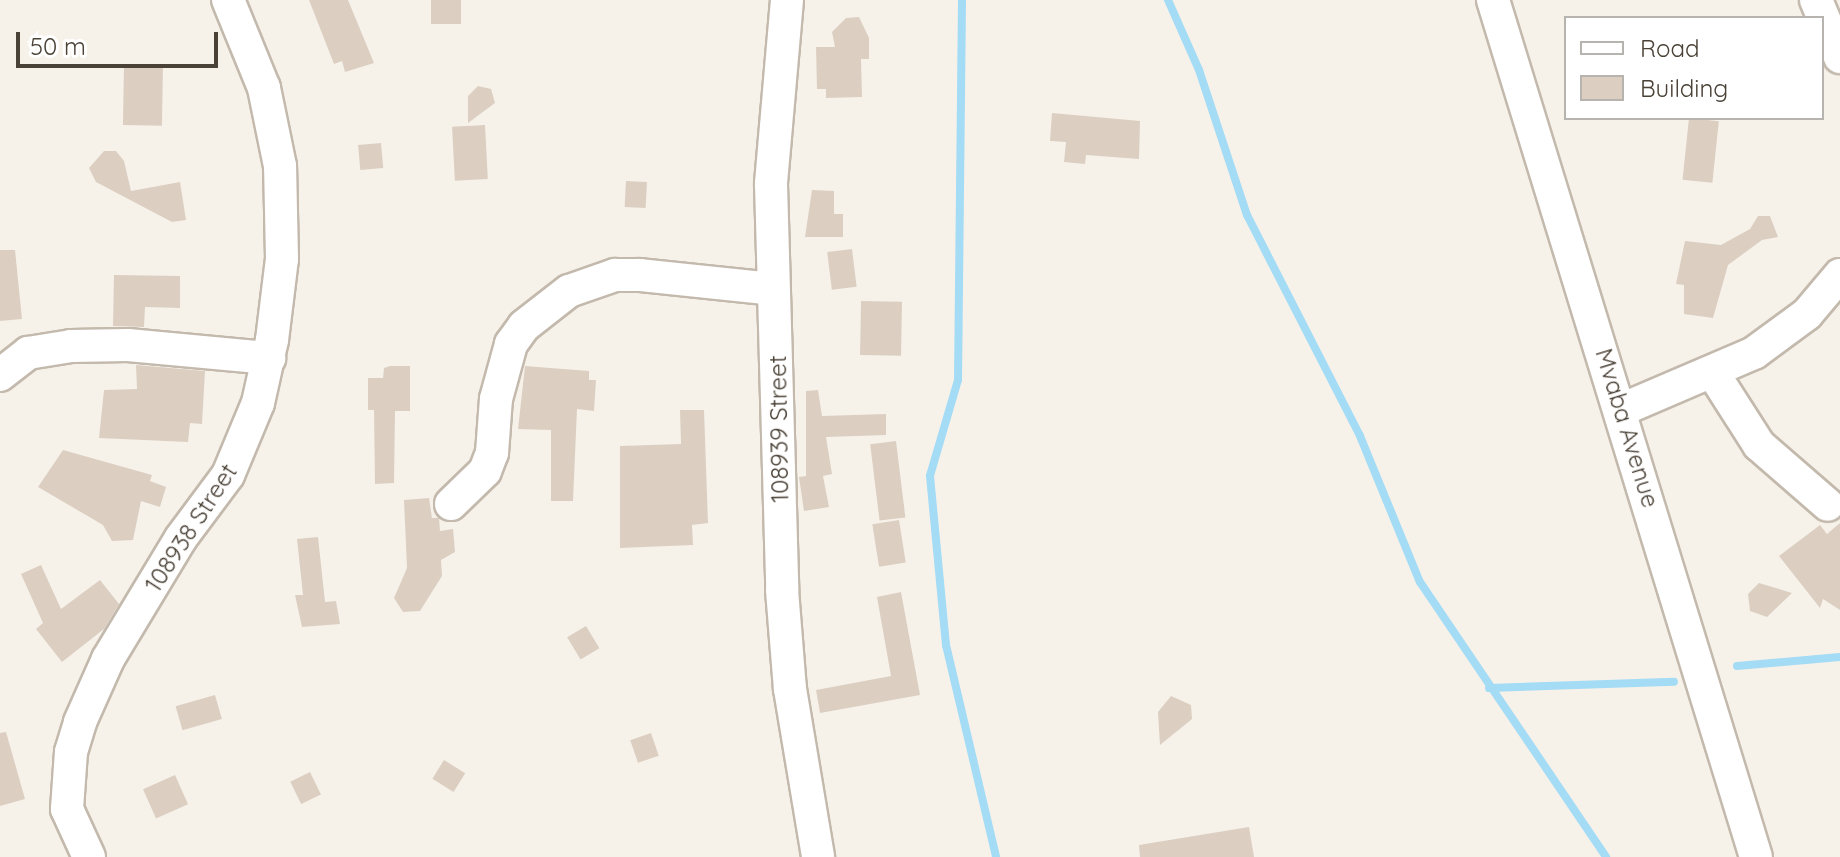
<!DOCTYPE html>
<html>
<head>
<meta charset="utf-8">
<style>
	body { margin:0 }
	#map { position:relative; width:1840px; height:857px; overflow:hidden; background:#f6f2ea; font-family:Quicksand,sans-serif }
	div>[style] { position:absolute }
	.stream>* { height:8px; margin:-4px; padding:0 4px; transform-origin:4px; border-radius:4px; background:#a4dbf5 }
	.building>* { inset:0; background:#dccfc2; transform-origin:0 0 }
	.roads { filter:drop-shadow(2px 0 #c3b9ac) drop-shadow(-2px 0 #c3b9ac) drop-shadow(0 2px #c3b9ac) drop-shadow(0 -2px #c3b9ac) }
	.minor>* { height:32px; margin:-16px; padding:0 16px; transform-origin:16px; border-radius:16px; background:#fff }
	span { translate:-50% -50%; white-space:nowrap; text-align:center; line-height:1.15; -webkit-text-stroke:6px #fff; paint-order:stroke }
	.street-label { font-size:24px; color:#4b4237 }
	.legend { position:absolute; left:1564px; top:16px; width:260px; height:104px; box-sizing:border-box; background:#fff; border:2px solid #b7b3af; margin:0; padding:10px 14px; list-style:none; font-size:24px; color:#4b4237 }
	.legend li { display:flex; align-items:center; gap:16px; height:40px }
	.legend b { width:40px; border:2px solid #b7b3af }
	.scale { position:absolute; left:16px; top:32px; width:202px; height:36px; box-sizing:border-box; border:4px solid #4b4237; border-top:0; padding-left:10px; font-size:24px; line-height:28px; white-space:nowrap; color:#4b4237; -webkit-text-stroke:6px #fff; paint-order:stroke }
</style>
</head>
<body>
<div id="map">
	<div class="stream">
		<div style="left:962px;top:0;width:380px;rotate:90.6deg"></div>
		<div style="left:958px;top:380px;width:100px;rotate:106.3deg"></div>
		<div style="left:930px;top:476px;width:170px;rotate:84.6deg"></div>
		<div style="left:946px;top:645px;width:218px;rotate:76.7deg"></div>
		<div style="left:1168px;top:0;width:77px;rotate:66.1deg"></div>
		<div style="left:1199px;top:70px;width:153px;rotate:71.7deg"></div>
		<div style="left:1247px;top:215px;width:248px;rotate:62.9deg"></div>
		<div style="left:1360px;top:436px;width:158px;rotate:67.7deg"></div>
		<div style="left:1420px;top:582px;width:332px;rotate:55.9deg"></div>
		<div style="left:1737px;top:666px;width:103px;rotate:-5deg"></div>
		<div style="left:1489px;top:688px;width:185px;rotate:-1.9deg"></div>
	</div>
	<div class="building">
		<div style="clip-path:polygon(309px 0,348px 0,374px 63px,345px 72px,342px 61px,334px 64px)"></div>
		<div style="left:431px;top:0;width:30px;height:24px"></div>
		<div style="clip-path:polygon(859px 17px,869px 38px,869px 59px,861px 59px,862px 97px,826px 98px,826px 89px,817px 89px,816px 47px,835px 47px,832px 32px,846px 18px)"></div>
		<div style="left:124px;top:65px;width:39px;height:60px;rotate:1deg"></div>
		<div style="clip-path:polygon(478px 86px,491px 89px,495px 103px,468px 123px,468px 96px)"></div>
		<div style="clip-path:polygon(1052px 113px,1140px 121px,1139px 159px,1086px 155px,1085px 164px,1064px 162px,1066px 142px,1050px 141px)"></div>
		<div style="left:1689px;top:118px;width:30px;height:62px;rotate:6deg"></div>
		<div style="left:485px;top:125px;width:54px;height:33px;rotate:87deg"></div>
		<div style="left:381px;top:143px;width:25px;height:23px;rotate:85deg"></div>
		<div style="clip-path:polygon(104px 151px,116px 151px,124px 161px,131px 191px,180px 182px,186px 220px,172px 222px,96px 182px,89px 168px)"></div>
		<div style="left:626px;top:181px;width:21px;height:26px;rotate:3deg"></div>
		<div style="clip-path:polygon(812px 190px,834px 191px,834px 214px,843px 214px,843px 237px,805px 237px)"></div>
		<div style="clip-path:polygon(1758px 216px,1770px 216px,1778px 237px,1762px 240px,1728px 265px,1713px 318px,1684px 314px,1684px 285px,1676px 284px,1685px 241px,1721px 245px,1750px 229px)"></div>
		<div style="left:852px;top:249px;width:38px;height:25px;rotate:83deg"></div>
		<div style="clip-path:polygon(0 250px,15px 250px,22px 319px,0 321px)"></div>
		<div style="clip-path:polygon(114px 275px,180px 276px,180px 308px,145px 307px,144px 327px,113px 326px)"></div>
		<div style="left:861px;top:301px;width:41px;height:54px;rotate:1deg"></div>
		<div style="clip-path:polygon(136px 365px,205px 371px,202px 424px,190px 423px,188px 442px,99px 438px,104px 390px,137px 389px)"></div>
		<div style="clip-path:polygon(390px 366px,410px 366px,410px 411px,395px 411px,394px 483px,375px 484px,374px 410px,368px 410px,368px 378px,383px 378px,384px 368px)"></div>
		<div style="clip-path:polygon(525px 366px,589px 371px,589px 380px,596px 380px,594px 411px,577px 409px,573px 501px,551px 501px,551px 430px,518px 429px)"></div>
		<div style="clip-path:polygon(818px 390px,822px 416px,886px 414px,886px 435px,826px 437px,832px 474px,823px 476px,829px 507px,804px 511px,799px 477px,806px 476px,806px 391px)"></div>
		<div style="clip-path:polygon(680px 410px,704px 410px,708px 523px,692px 525px,693px 545px,620px 548px,620px 446px,681px 444px)"></div>
		<div style="left:896px;top:441px;width:77px;height:26px;rotate:83deg"></div>
		<div style="clip-path:polygon(63px 450px,152px 475px,150px 481px,166px 487px,160px 507px,141px 501px,133px 540px,112px 541px,103px 525px,38px 487px)"></div>
		<div style="clip-path:polygon(429px 498px,432px 518px,439px 518px,440px 531px,453px 529px,455px 552px,441px 560px,442px 576px,420px 611px,403px 612px,394px 598px,407px 568px,404px 500px)"></div>
		<div style="left:899px;top:520px;width:43px;height:27px;rotate:81deg"></div>
		<div style="clip-path:polygon(1840px 523px,1840px 610px,1823px 599px,1820px 608px,1779px 556px,1820px 525px,1827px 534px)"></div>
		<div style="clip-path:polygon(318px 537px,325px 602px,336px 601px,340px 624px,302px 627px,295px 595px,303px 595px,297px 539px)"></div>
		<div style="clip-path:polygon(41px 565px,61px 609px,100px 580px,119px 604px,104px 629px,62px 662px,36px 629px,43px 623px,21px 574px)"></div>
		<div style="clip-path:polygon(1759px 583px,1792px 593px,1767px 617px,1750px 611px,1748px 594px)"></div>
		<div style="clip-path:polygon(901px 592px,920px 695px,820px 713px,816px 690px,891px 676px,877px 597px)"></div>
		<div style="left:586px;top:626px;width:26px;height:22px;rotate:59deg"></div>
		<div style="left:215px;top:695px;width:25px;height:41px;rotate:74deg"></div>
		<div style="clip-path:polygon(1171px 696px,1191px 705px,1192px 719px,1160px 745px,1158px 712px)"></div>
		<div style="clip-path:polygon(6px 732px,25px 799px,0 806px,0 733px)"></div>
		<div style="left:651px;top:733px;width:24px;height:22px;rotate:71deg"></div>
		<div style="left:444px;top:760px;width:25px;height:22px;rotate:32deg"></div>
		<div style="left:310px;top:772px;width:25px;height:22px;rotate:64deg"></div>
		<div style="left:175px;top:775px;width:32px;height:35px;rotate:66deg"></div>
		<div style="clip-path:polygon(1249px 827px,1254px 857px,1140px 857px,1139px 845px)"></div>
	</div>
	<div class="roads">
		<div class="minor">
			<div style="left:787px;top:0;width:185px;rotate:95deg"></div>
			<div style="left:771px;top:184px;width:406px;rotate:88.4deg"></div>
			<div style="left:782px;top:590px;width:99px;rotate:85.4deg"></div>
			<div style="left:790px;top:689px;width:170px;rotate:80.5deg"></div>
			<div style="left:1493px;top:0;width:896px;rotate:72.94deg"></div>
			<div style="left:1816px;top:0;width:62px;rotate:67.2deg"></div>
			<div style="left:1713px;top:373px;width:85px;rotate:57.4deg"></div>
			<div style="left:1759px;top:445px;width:91px;rotate:41deg"></div>
			<div style="left:0;top:375px;width:36px;rotate:-38deg"></div>
			<div style="left:28px;top:353px;width:44px;rotate:-9.2deg"></div>
			<div style="left:71px;top:346px;width:57px;rotate:-1deg"></div>
			<div style="left:128px;top:345px;width:142px;rotate:5.3deg"></div>
			<div style="left:1621px;top:410px;width:145px;rotate:-23.2deg"></div>
			<div style="left:1754px;top:353px;width:66px;rotate:-36.3deg"></div>
			<div style="left:1807px;top:314px;width:51px;rotate:-49.8deg"></div>
			<div style="left:451px;top:504px;width:47px;rotate:-44.1deg"></div>
			<div style="left:485px;top:471px;width:19px;rotate:-69deg"></div>
			<div style="left:492px;top:453px;width:54px;rotate:-85.8deg"></div>
			<div style="left:496px;top:399px;width:57px;rotate:-74.7deg"></div>
			<div style="left:511px;top:344px;width:22px;rotate:-54deg"></div>
			<div style="left:524px;top:326px;width:57px;rotate:-37.9deg"></div>
			<div style="left:569px;top:291px;width:49px;rotate:-19.2deg"></div>
			<div style="left:615px;top:275px;width:25px"></div>
			<div style="left:640px;top:275px;width:134px;rotate:6deg"></div>
			<div style="left:89px;top:857px;width:53px;rotate:-114.6deg"></div>
			<div style="left:67px;top:809px;width:57px;rotate:-86deg"></div>
			<div style="left:71px;top:752px;width:31px;rotate:-73deg"></div>
			<div style="left:80px;top:722px;width:69px;rotate:-66deg"></div>
			<div style="left:108px;top:659px;width:141px;rotate:-58.9deg"></div>
			<div style="left:181px;top:538px;width:79px;rotate:-53.3deg"></div>
			<div style="left:228px;top:475px;width:78px;rotate:-67.4deg"></div>
			<div style="left:258px;top:403px;width:65px;rotate:-77.5deg"></div>
			<div style="left:272px;top:340px;width:82px;rotate:-83deg"></div>
			<div style="left:282px;top:259px;width:93px;rotate:-91.2deg"></div>
			<div style="left:280px;top:166px;width:80px;rotate:-101.6deg"></div>
			<div style="left:264px;top:88px;width:95px;rotate:-112.2deg"></div>
		</div>
	</div>
	<div class="street-label">
		<span style="left:1627px;top:428px;rotate:73deg">Mvaba Avenue</span>
		<span style="left:779px;top:429px;rotate:-91deg">108939 Street</span>
		<span style="left:191px;top:528px;rotate:-57deg">108938 Street</span>
	</div>
	<ul class="legend">
	<li><b style="height:10px;background:#fff"></b>Road</li>
	<li><b style="height:22px;background:#dccfc2"></b>Building</li>
	</ul>
	<div class="scale">50 m</div>
</div>
</body>
</html>
